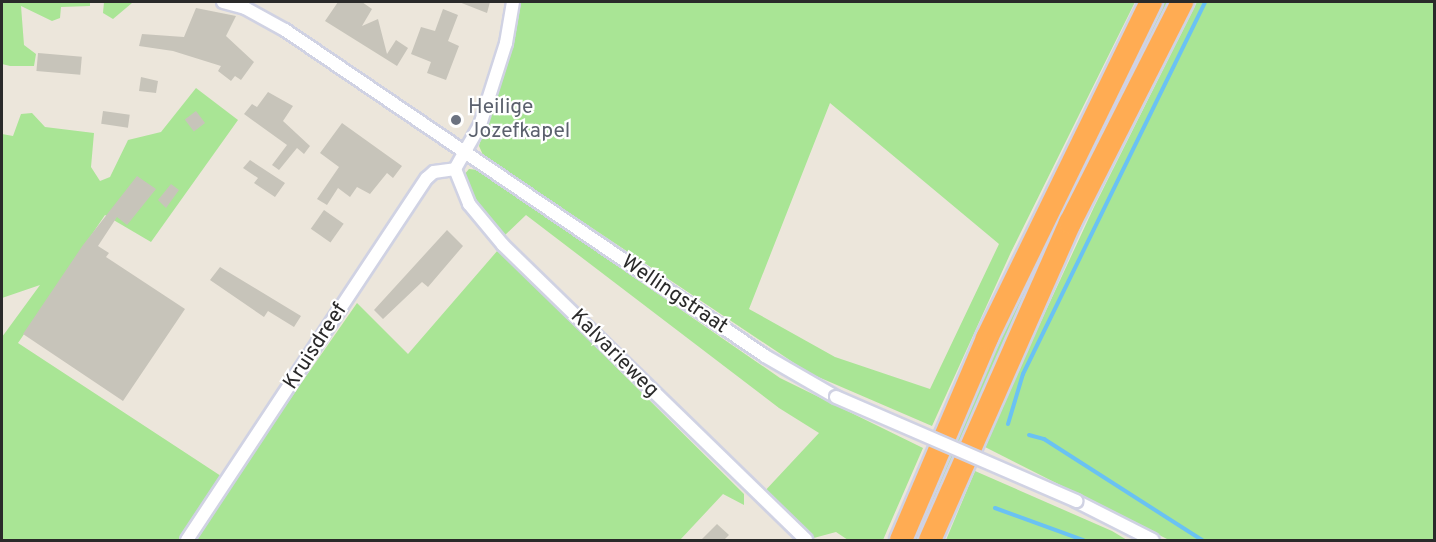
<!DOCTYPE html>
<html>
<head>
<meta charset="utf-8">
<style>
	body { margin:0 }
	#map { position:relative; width:1436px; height:542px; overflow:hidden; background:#ece6db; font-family:Overpass,sans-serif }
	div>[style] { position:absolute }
	.green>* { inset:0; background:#a9e595 }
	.stream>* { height:4px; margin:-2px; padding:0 2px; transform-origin:2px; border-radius:2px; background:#6ac2f3 }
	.building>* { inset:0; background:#c7c4ba; transform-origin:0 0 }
	.roads { filter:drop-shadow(2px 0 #d0d2e3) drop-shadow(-2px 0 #d0d2e3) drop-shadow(0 2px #d0d2e3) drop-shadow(0 -2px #d0d2e3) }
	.street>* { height:12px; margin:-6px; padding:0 6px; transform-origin:6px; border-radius:6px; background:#fff }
	.highway>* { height:22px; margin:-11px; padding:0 11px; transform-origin:11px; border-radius:11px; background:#ffac53 }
	.bridges { filter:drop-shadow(2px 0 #d0d2e3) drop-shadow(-2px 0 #d0d2e3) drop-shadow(0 2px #d0d2e3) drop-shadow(0 -2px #d0d2e3) }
	.street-bridge>* { height:12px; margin:-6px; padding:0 6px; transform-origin:6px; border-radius:6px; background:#fff }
	.dots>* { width:16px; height:16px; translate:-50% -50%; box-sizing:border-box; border:3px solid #fff; border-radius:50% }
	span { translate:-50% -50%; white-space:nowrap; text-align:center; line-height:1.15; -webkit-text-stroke:4.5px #fff; paint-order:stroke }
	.worship-label { font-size:21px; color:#5b616d }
	.left { translate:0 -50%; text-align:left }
	.street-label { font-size:21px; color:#2a2a2a }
	.frame { position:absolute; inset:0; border:3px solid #2a2a2a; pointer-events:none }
</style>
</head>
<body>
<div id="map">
	<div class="green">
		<div style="clip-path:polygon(2px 2px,90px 2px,90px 6px,61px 7px,60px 18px,52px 21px,21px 6px,24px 45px,36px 54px,34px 66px,10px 66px,2px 64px)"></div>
		<div style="clip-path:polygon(104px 2px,132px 2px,132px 3px,113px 19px,103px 13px)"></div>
		<div style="clip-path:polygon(evenodd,520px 2px,1135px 2px,1011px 252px,932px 426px,809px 373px,483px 155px,479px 146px,520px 2px,830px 103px,999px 244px,930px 389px,835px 357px,749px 309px,830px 103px)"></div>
		<div style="clip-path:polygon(1162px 2px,1171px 2px,1023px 304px,920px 540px,911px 540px,978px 381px)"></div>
		<div style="clip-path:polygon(1197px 2px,1434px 2px,1434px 540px,1169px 540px,983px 446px,1094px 207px)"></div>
		<div style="clip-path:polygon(196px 88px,238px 120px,151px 242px,105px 215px,18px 343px,224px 478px,182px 540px,2px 540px,2px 337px,40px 285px,2px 298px,2px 134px,13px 136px,21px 114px,32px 113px,45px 127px,94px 133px,91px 167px,100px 181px,110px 177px,128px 140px,161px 132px)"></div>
		<div style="clip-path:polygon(469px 169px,478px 170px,780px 378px,923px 448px,883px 540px,848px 540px,836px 532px,810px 539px,762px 494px,819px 433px,779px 408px,526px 215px,502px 238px,475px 205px,463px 176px)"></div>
		<div style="clip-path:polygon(498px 250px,744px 494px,744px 505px,723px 494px,680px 540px,192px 540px,357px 303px,408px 354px)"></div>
		<div style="clip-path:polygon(975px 471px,1112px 531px,1127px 540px,946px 540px)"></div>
	</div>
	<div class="stream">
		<div style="left:1008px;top:424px;width:52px;rotate:-73.3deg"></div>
		<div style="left:1023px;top:374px;width:414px;rotate:-63.9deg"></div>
		<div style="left:1029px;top:435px;width:16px;rotate:15deg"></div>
		<div style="left:1044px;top:439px;width:188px;rotate:32.6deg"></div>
		<div style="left:995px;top:508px;width:94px;rotate:20deg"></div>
	</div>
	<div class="building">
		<div style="clip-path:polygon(338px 2px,362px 2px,372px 9px,362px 26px,378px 19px,387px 54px,396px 40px,408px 48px,397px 66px,325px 21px)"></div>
		<div style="clip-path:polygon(459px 2px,490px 2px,487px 13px)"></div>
		<div style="clip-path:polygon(196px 8px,236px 16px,226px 36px,254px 62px,241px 80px,235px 76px,231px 81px,218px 71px,221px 66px,173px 51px,139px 46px,142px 34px,184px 37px)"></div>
		<div style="clip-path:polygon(443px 9px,458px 15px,448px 41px,459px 46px,446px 80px,427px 73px,431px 62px,411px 54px,421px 27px,435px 31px)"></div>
		<div style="left:38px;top:53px;width:44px;height:18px;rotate:5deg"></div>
		<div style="clip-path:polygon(141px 77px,158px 81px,156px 93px,139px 91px)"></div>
		<div style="clip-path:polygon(268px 92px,293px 106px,283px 121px,310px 146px,304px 154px,297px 148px,279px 170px,272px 165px,287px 145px,244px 114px,252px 104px,257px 107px)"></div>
		<div style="left:103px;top:111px;width:27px;height:13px;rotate:8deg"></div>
		<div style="left:196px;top:111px;width:15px;height:14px;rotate:53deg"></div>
		<div style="clip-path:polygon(342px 123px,402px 166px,393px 178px,387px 173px,370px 194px,357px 187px,350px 197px,338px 188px,327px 205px,317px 199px,339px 167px,320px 153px)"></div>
		<div style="clip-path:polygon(250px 160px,285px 183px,275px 197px,254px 183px,258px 178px,243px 168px)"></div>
		<div style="clip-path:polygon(137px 176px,156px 189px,127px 225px,117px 217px,98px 246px,109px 253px,106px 257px,185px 309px,123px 401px,23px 334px,83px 245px)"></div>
		<div style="clip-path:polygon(171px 184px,179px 190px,166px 208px,158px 200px)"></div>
		<div style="left:324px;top:210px;width:24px;height:23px;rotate:35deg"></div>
		<div style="clip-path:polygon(447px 230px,463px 246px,428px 287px,422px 282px,383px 319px,374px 310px)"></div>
		<div style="clip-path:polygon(220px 267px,301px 316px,294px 327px,268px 311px,264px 317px,210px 280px)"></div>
		<div style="clip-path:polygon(717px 524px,729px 535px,724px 540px,701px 540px)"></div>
	</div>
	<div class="roads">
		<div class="street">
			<div style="left:223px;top:2px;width:23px;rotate:15deg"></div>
			<div style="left:245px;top:8px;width:46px;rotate:28.8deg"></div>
			<div style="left:285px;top:30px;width:580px;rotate:34.18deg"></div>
			<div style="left:765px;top:356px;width:82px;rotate:30deg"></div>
			<div style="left:513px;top:2px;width:42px;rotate:99.7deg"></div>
			<div style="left:506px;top:43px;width:86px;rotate:107.6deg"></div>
			<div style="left:480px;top:125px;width:51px;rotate:119.6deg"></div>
			<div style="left:455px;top:169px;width:38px;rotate:68deg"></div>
			<div style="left:469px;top:204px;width:53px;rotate:50.3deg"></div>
			<div style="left:503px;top:245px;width:423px;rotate:44.2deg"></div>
			<div style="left:1076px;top:501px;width:86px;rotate:26.9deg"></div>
			<div style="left:187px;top:540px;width:434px;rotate:-56.5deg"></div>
			<div style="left:427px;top:178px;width:9px;rotate:-41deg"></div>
			<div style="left:434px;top:172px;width:21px;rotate:-8deg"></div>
		</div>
		<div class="highway">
			<div style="left:901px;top:540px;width:220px;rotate:-66.9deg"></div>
			<div style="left:987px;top:338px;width:374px;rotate:-64deg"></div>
			<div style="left:930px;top:540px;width:347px;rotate:-66.2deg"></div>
			<div style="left:1070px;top:223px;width:248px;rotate:-63.1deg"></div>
		</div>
	</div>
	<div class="bridges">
		<div class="street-bridge">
			<div style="left:836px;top:397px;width:262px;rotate:23.4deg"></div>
		</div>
	</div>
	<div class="dots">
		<div style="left:456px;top:120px;background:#6b7280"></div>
	</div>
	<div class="worship-label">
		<span class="left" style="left:468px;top:120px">Heilige<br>Jozefkapel</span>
	</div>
	<div class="street-label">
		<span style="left:674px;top:295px;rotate:34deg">Wellingstraat</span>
		<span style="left:316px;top:347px;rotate:-57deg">Kruisdreef</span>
		<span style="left:614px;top:354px;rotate:45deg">Kalvarieweg</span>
	</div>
	<div class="frame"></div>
</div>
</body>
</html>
